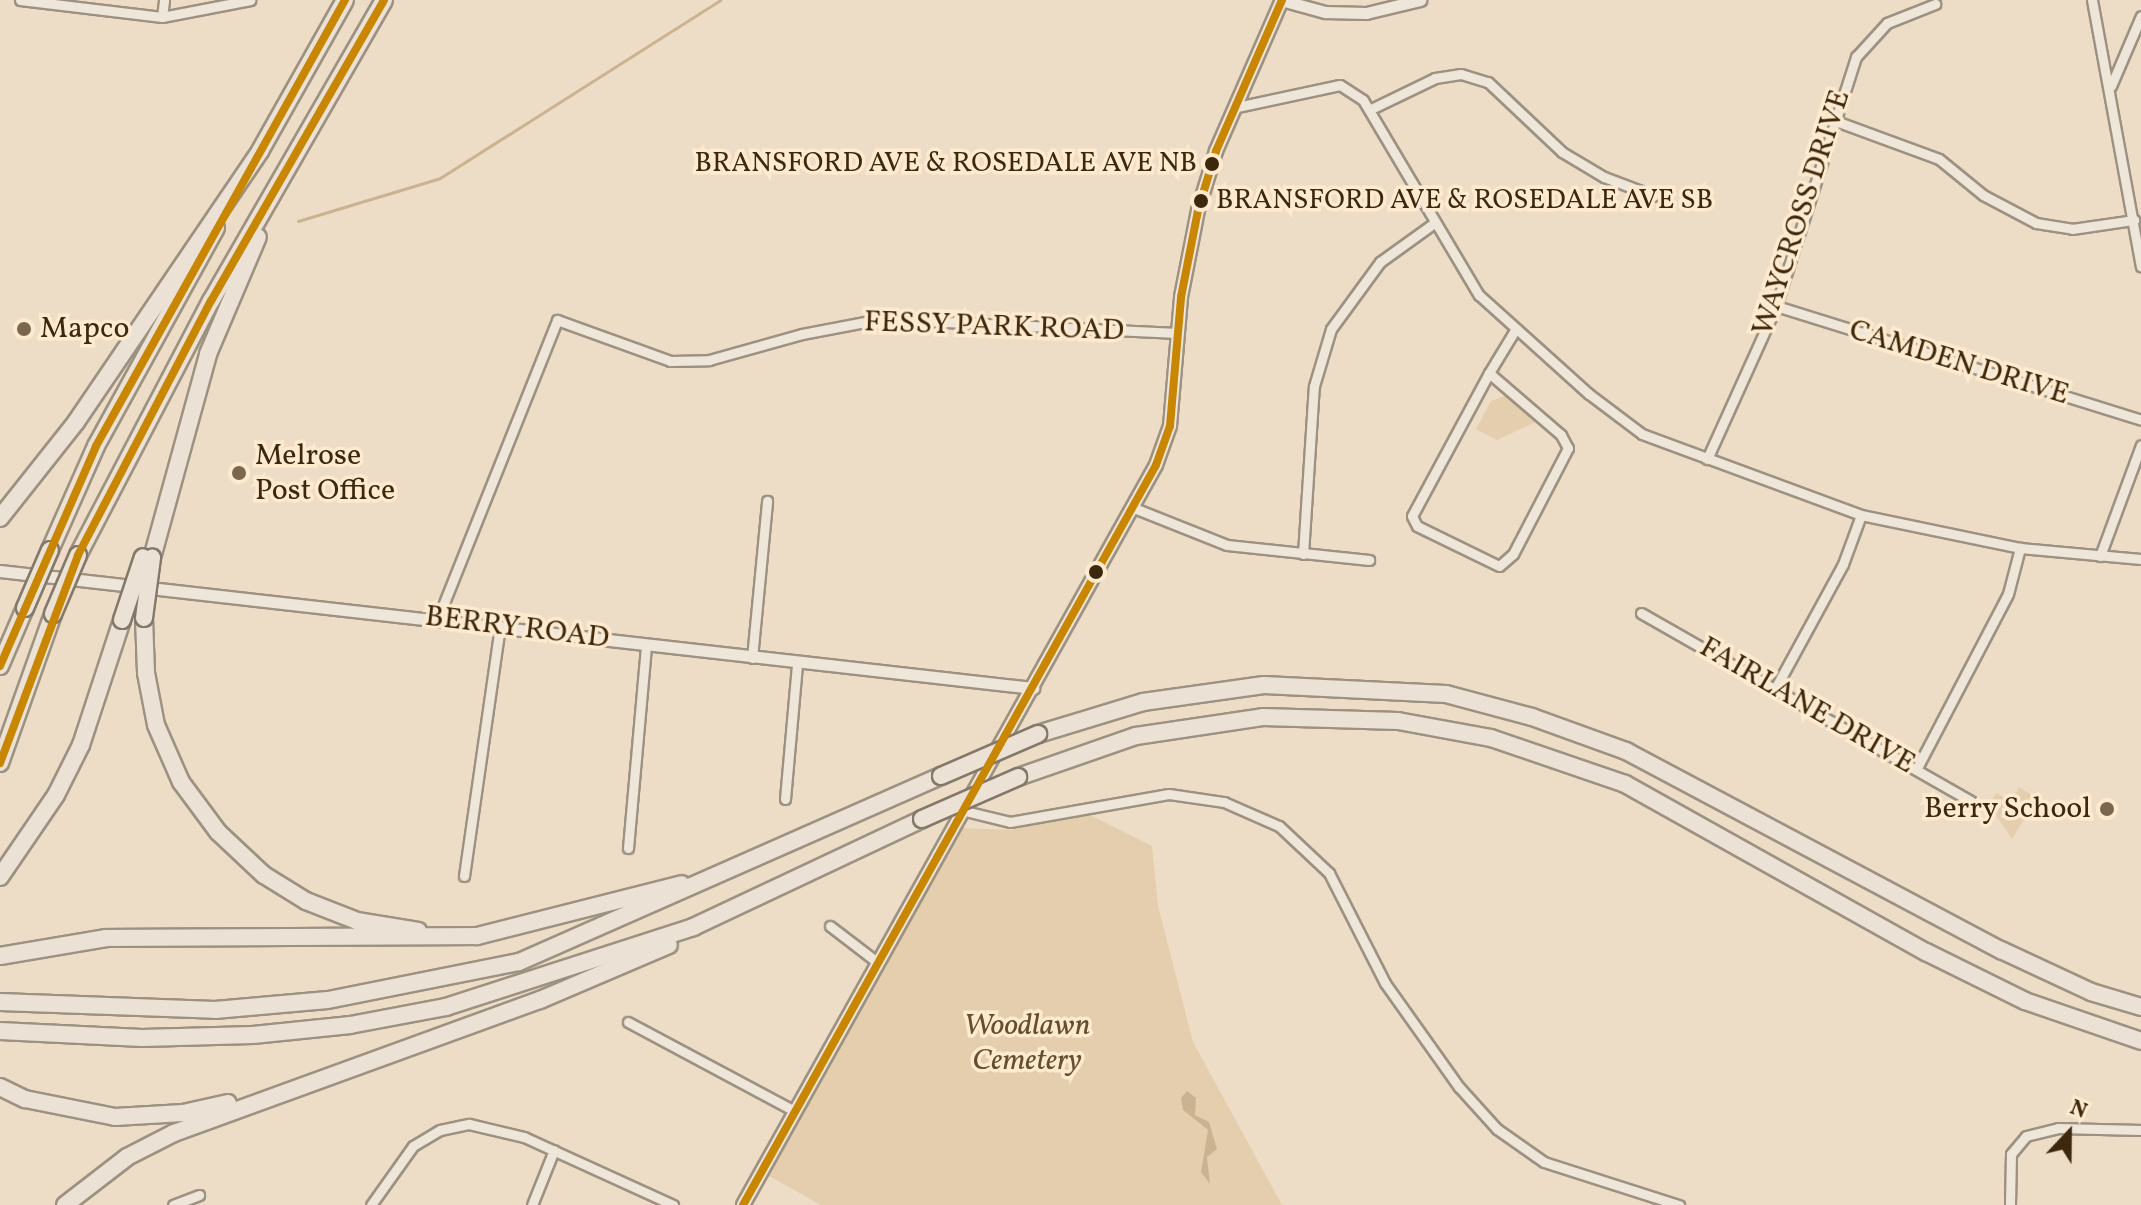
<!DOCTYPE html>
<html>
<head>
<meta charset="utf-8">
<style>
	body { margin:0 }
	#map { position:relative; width:2141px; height:1205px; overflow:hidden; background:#edddc6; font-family:Vollkorn,serif }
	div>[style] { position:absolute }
	.green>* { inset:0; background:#e4cead }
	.water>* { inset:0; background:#cbb392 }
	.stream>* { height:3px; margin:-1.5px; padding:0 1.5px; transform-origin:1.5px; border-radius:1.5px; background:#cbb392 }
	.roads { filter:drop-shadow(2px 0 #9d9181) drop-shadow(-2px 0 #9d9181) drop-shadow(0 2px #9d9181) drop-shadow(0 -2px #9d9181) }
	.minor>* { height:9px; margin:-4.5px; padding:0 4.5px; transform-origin:4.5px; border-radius:4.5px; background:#efe6da }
	.tertiary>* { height:11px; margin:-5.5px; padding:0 5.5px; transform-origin:5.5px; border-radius:5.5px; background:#efe6da }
	.secondary>* { height:12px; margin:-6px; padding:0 6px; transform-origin:6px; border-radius:6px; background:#efe6da }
	.motorway>* { height:16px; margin:-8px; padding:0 8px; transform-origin:8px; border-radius:8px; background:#ebe2d5 }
	.bridges { filter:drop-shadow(2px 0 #837869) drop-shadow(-2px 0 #837869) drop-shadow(0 2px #837869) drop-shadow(0 -2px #837869) }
	.motorway-bridge>* { height:16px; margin:-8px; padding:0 8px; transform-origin:8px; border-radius:8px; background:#ebe2d5 }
	.bus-1>* { height:8px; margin:-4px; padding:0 4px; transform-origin:4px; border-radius:4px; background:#c88603 }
	.dots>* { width:22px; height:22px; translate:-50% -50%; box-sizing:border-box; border:4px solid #feebcf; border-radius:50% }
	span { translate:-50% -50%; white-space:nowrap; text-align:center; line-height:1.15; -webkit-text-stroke:7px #feebcf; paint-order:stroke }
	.bus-label { font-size:28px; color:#3d280d }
	.right { translate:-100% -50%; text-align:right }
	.left { translate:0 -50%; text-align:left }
	.street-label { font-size:30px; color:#3d280d }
	.poi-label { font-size:30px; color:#3d280d }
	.park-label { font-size:30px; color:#654e30; font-style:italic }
	.north { position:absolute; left:2029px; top:1093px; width:80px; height:80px; -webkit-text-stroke:6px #feebcf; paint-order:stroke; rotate:22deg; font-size:22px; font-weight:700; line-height:32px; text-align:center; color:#3d280d }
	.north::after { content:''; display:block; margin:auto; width:28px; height:36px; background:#3d280d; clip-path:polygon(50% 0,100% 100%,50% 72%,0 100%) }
</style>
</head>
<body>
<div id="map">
	<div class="green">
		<div style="clip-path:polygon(1505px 396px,1536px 422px,1497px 440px,1476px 429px,1491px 401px)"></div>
		<div style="clip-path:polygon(2019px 787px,2037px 798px,2012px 839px,1989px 805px,1996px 793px,2011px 801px)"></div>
		<div style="clip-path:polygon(1086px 813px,1152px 846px,1158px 906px,1193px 1042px,1282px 1205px,821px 1205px,769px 1176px,963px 828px,1011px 830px)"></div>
	</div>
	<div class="water">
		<div style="clip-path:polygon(1187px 1091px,1196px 1098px,1195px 1115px,1209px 1122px,1217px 1149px,1207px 1157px,1210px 1184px,1201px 1172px,1208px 1130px,1183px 1110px,1181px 1098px)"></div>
	</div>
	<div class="stream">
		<div style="left:298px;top:221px;width:148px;rotate:-16.8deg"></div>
		<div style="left:440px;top:178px;width:332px;rotate:-32.4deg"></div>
	</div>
	<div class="roads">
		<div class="minor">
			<div style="left:20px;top:0;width:143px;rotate:6.8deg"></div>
			<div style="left:162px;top:17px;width:90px;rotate:-10.9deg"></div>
			<div style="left:2092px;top:0;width:271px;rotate:79.6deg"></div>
			<div style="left:162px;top:17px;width:17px;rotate:-83deg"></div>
			<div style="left:2111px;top:86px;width:76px;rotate:-66.8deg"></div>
			<div style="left:1237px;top:107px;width:105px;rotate:-12.1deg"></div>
			<div style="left:1340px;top:85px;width:27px;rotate:33deg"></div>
			<div style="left:1363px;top:100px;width:227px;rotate:59.3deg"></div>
			<div style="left:1479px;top:295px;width:148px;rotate:42deg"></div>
			<div style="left:1589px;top:394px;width:66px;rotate:37deg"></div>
			<div style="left:1642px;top:434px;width:233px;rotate:20.3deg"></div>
			<div style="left:1861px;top:515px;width:162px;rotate:11.7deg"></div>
			<div style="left:2020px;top:548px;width:121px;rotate:5.2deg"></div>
			<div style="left:1371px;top:109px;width:71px;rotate:-25.8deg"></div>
			<div style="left:1435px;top:78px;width:26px;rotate:-9deg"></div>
			<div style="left:1461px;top:74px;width:28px;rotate:17deg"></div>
			<div style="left:1488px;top:82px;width:102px;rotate:43.4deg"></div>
			<div style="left:1562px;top:152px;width:49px;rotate:30.8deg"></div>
			<div style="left:1604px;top:177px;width:53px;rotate:20.8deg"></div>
			<div style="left:1833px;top:120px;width:113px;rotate:20.2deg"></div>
			<div style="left:1939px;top:159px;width:57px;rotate:39.3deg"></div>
			<div style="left:1983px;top:195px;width:60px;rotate:27.8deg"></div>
			<div style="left:2036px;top:223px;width:36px;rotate:9deg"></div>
			<div style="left:2072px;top:229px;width:63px;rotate:-8.3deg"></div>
			<div style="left:1776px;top:306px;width:382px;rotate:17.3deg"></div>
			<div style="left:1489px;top:373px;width:95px;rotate:40.7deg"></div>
			<div style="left:1561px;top:435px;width:15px;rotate:62deg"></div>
			<div style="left:1568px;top:448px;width:119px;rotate:117.4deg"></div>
			<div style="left:1513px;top:554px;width:18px;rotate:139deg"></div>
			<div style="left:1499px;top:566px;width:91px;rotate:-154deg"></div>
			<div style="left:1417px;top:526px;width:11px;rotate:-117deg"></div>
			<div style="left:1412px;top:516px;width:162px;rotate:-61.7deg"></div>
			<div style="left:1489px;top:373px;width:50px;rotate:-58.8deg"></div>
			<div style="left:1707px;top:459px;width:168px;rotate:-65.7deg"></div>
			<div style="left:1776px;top:306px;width:262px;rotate:-72.2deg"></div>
			<div style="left:1856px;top:57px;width:46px;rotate:-47.6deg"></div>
			<div style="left:1887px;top:23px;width:52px;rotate:-21.6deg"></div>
			<div style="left:1134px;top:508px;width:100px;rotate:21.7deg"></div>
			<div style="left:1227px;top:545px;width:143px;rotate:6deg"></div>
			<div style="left:1303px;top:554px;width:168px;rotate:-86.3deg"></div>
			<div style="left:1314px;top:386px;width:59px;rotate:-73.4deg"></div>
			<div style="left:1331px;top:329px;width:83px;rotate:-53.8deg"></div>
			<div style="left:1380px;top:262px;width:67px;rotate:-35.8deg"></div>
			<div style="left:2100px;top:556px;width:118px;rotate:-69.7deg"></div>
			<div style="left:1641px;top:613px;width:380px;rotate:29.7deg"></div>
			<div style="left:438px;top:618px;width:321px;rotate:-68.2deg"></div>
			<div style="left:557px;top:320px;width:120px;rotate:19.9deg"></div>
			<div style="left:670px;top:361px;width:39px;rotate:-1deg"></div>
			<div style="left:709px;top:360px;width:97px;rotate:-15.6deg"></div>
			<div style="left:802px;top:334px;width:80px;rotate:-10.8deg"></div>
			<div style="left:881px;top:319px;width:297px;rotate:2.7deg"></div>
			<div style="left:752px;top:658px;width:158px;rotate:-84.5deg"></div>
			<div style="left:1776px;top:687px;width:140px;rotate:-61.4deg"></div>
			<div style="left:1843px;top:564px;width:52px;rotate:-69.8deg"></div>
			<div style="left:1917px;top:768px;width:196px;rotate:-62.4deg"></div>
			<div style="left:2008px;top:594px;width:48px;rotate:-75.4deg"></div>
			<div style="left:785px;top:799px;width:136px;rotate:-84.9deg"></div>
			<div style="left:965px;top:811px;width:46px;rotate:13.7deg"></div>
			<div style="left:1010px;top:822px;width:161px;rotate:-10deg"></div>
			<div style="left:1169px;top:794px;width:56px;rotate:8.3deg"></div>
			<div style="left:1224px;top:802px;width:60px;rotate:23.6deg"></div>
			<div style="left:1279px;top:826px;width:69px;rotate:43.2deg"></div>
			<div style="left:1329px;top:873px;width:123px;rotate:63deg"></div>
			<div style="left:1385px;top:983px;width:128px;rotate:54.6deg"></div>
			<div style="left:1459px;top:1087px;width:57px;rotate:47.9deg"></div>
			<div style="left:1497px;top:1129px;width:57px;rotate:35.1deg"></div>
			<div style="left:1544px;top:1162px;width:142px;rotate:17.7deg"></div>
			<div style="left:628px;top:848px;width:204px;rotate:-84.9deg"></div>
			<div style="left:464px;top:876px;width:253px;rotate:-81.8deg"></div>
			<div style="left:830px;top:926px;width:59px;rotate:37.5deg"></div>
			<div style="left:628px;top:1022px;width:187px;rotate:28.1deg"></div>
			<div style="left:173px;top:1205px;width:28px;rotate:-21deg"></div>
			<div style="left:371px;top:1205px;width:72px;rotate:-54.6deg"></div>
			<div style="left:413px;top:1146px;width:31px;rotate:-31deg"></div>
			<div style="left:440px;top:1130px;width:30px;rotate:-12deg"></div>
			<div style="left:469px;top:1124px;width:57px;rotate:13.3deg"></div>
			<div style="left:524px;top:1137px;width:164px;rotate:24.5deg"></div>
			<div style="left:532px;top:1205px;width:59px;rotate:-68.2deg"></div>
			<div style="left:2010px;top:1205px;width:51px;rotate:-88.9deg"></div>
			<div style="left:2011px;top:1154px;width:23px;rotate:-50deg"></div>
			<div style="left:2026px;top:1136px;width:33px;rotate:-14deg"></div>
			<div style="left:2058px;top:1128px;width:83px;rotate:1.4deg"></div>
		</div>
		<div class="tertiary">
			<div style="left:1281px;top:0;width:46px;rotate:15.3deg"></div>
			<div style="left:1325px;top:12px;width:41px;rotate:1.4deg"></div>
			<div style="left:1366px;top:13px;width:56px;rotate:-13.5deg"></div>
			<div style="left:0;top:571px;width:1040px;rotate:6.46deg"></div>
		</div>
		<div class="secondary">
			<div style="left:743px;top:1205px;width:847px;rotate:-60.83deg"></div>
			<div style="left:1156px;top:465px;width:41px;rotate:-70.3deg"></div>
			<div style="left:1170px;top:426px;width:129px;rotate:-85.1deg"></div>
			<div style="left:1181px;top:297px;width:89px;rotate:-78.9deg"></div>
			<div style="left:1198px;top:210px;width:62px;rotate:-73deg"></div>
			<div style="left:1216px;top:151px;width:165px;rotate:-66.4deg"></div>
		</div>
		<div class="motorway">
			<div style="left:0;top:518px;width:122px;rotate:-51.6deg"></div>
			<div style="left:76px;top:422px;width:328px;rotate:-55.8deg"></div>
			<div style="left:260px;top:151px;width:173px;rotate:-60.6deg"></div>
			<div style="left:50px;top:550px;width:114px;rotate:-66.1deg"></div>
			<div style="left:96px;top:446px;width:249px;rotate:-61.2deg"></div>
			<div style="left:78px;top:555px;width:287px;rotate:-62.4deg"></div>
			<div style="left:211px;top:301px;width:347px;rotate:-60.1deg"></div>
			<div style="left:152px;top:558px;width:212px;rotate:-74.6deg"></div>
			<div style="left:208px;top:354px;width:127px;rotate:-66.9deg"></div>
			<div style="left:144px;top:618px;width:55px;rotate:87.9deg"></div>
			<div style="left:146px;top:673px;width:53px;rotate:79.1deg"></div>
			<div style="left:156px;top:725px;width:62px;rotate:66.3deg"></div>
			<div style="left:181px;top:782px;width:62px;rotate:53.5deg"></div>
			<div style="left:218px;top:832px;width:63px;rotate:43.1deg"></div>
			<div style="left:264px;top:875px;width:49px;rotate:31.8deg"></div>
			<div style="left:306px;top:901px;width:55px;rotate:21.4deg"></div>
			<div style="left:357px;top:921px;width:62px;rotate:9.3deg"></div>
			<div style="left:0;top:666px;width:63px;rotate:-66.7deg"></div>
			<div style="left:1038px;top:734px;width:110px;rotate:-16.9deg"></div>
			<div style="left:1143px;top:702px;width:122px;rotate:-8deg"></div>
			<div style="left:1264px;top:685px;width:182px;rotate:2.8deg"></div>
			<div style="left:1446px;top:694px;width:89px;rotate:15deg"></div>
			<div style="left:1532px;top:717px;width:100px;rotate:19.9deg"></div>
			<div style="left:1626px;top:751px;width:425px;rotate:28deg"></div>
			<div style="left:2001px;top:950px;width:99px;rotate:25deg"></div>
			<div style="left:2091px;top:992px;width:52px;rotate:16.7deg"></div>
			<div style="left:0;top:763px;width:158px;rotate:-70.4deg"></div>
			<div style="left:1018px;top:777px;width:125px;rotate:-19.2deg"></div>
			<div style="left:1136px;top:736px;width:128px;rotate:-8.5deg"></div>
			<div style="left:1263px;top:717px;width:135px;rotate:1.7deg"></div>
			<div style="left:1398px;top:721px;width:95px;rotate:10.4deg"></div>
			<div style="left:1491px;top:738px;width:142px;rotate:18.9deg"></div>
			<div style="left:1625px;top:784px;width:345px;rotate:29.2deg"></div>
			<div style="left:1926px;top:952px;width:110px;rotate:26.3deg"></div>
			<div style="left:2025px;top:1001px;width:123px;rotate:19deg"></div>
			<div style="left:0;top:877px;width:99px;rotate:-55.7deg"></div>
			<div style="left:56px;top:795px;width:56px;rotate:-63.4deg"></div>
			<div style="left:81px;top:745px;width:132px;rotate:-71.8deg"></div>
			<div style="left:0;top:956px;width:108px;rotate:-9.6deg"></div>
			<div style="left:106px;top:938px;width:371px;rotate:-0.3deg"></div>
			<div style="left:477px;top:936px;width:211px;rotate:-14.2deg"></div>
			<div style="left:0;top:1002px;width:215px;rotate:2.1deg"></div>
			<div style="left:215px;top:1010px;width:113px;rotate:-5.1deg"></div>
			<div style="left:328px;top:1000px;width:195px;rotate:-11.3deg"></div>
			<div style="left:519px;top:962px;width:461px;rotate:-23.8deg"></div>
			<div style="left:0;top:1031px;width:142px;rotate:2.8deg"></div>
			<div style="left:142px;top:1038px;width:111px;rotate:-1.5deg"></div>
			<div style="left:253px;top:1035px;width:98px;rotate:-5.9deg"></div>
			<div style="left:350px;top:1025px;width:98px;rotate:-10.6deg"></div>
			<div style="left:446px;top:1007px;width:260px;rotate:-17.9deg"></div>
			<div style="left:693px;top:927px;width:253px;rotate:-25.2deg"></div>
			<div style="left:0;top:1087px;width:28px;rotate:26deg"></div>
			<div style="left:25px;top:1099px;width:92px;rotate:11.3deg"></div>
			<div style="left:115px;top:1117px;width:68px;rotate:-3.4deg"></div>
			<div style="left:183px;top:1113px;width:46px;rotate:-12.5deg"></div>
			<div style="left:65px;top:1205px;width:78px;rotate:-37.7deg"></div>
			<div style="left:127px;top:1157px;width:53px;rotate:-27.1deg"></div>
			<div style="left:174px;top:1133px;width:389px;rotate:-20deg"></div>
			<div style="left:540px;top:1000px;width:140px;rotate:-23.1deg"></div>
		</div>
	</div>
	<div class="bridges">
		<div class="motorway-bridge">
			<div style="left:25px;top:608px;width:63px;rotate:-66.7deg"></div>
			<div style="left:53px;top:614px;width:64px;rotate:-67deg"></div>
			<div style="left:144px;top:618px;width:61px;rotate:-82.4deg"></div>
			<div style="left:122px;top:620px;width:66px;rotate:-71.6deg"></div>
			<div style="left:941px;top:776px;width:106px;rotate:-23.4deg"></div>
			<div style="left:922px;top:819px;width:105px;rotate:-23.6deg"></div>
		</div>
	</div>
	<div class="bus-1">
		<div style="left:0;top:666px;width:240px;rotate:-66.4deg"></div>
		<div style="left:96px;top:446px;width:511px;rotate:-60.83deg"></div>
		<div style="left:0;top:763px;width:222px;rotate:-69.4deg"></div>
		<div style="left:78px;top:555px;width:287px;rotate:-62.4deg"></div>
		<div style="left:211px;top:301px;width:347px;rotate:-60.1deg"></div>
		<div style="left:743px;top:1205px;width:847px;rotate:-60.83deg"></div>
		<div style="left:1156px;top:465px;width:41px;rotate:-70.3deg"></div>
		<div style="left:1170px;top:426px;width:129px;rotate:-85.1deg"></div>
		<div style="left:1181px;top:297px;width:89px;rotate:-78.9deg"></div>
		<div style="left:1198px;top:210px;width:62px;rotate:-73deg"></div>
		<div style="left:1216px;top:151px;width:165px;rotate:-66.4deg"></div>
	</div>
	<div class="dots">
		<div style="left:1212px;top:164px;background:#3d280d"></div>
		<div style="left:1201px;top:201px;background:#3d280d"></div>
		<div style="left:24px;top:329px;background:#7b674e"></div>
		<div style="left:239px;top:473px;background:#7b674e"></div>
		<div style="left:1096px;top:572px;background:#3d280d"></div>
		<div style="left:2107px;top:809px;background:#7b674e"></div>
	</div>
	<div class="bus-label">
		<span class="right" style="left:1197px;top:164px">BRANSFORD AVE &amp; ROSEDALE AVE NB</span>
		<span class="left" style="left:1216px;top:201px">BRANSFORD AVE &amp; ROSEDALE AVE SB</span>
	</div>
	<div class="street-label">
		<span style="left:1802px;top:213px;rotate:-72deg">WAYCROSS DRIVE</span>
		<span style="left:994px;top:327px;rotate:2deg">FESSY PARK ROAD</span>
		<span style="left:1959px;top:363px;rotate:17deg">CAMDEN DRIVE</span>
		<span style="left:517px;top:628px;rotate:7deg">BERRY ROAD</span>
		<span style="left:1807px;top:706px;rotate:30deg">FAIRLANE DRIVE</span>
	</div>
	<div class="poi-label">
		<span class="left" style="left:40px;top:329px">Mapco</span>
		<span class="left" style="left:255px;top:473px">Melrose<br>Post Office</span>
		<span class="right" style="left:2091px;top:809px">Berry School</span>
	</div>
	<div class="park-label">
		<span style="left:1027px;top:1043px">Woodlawn<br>Cemetery</span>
	</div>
	<div class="north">N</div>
</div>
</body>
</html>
